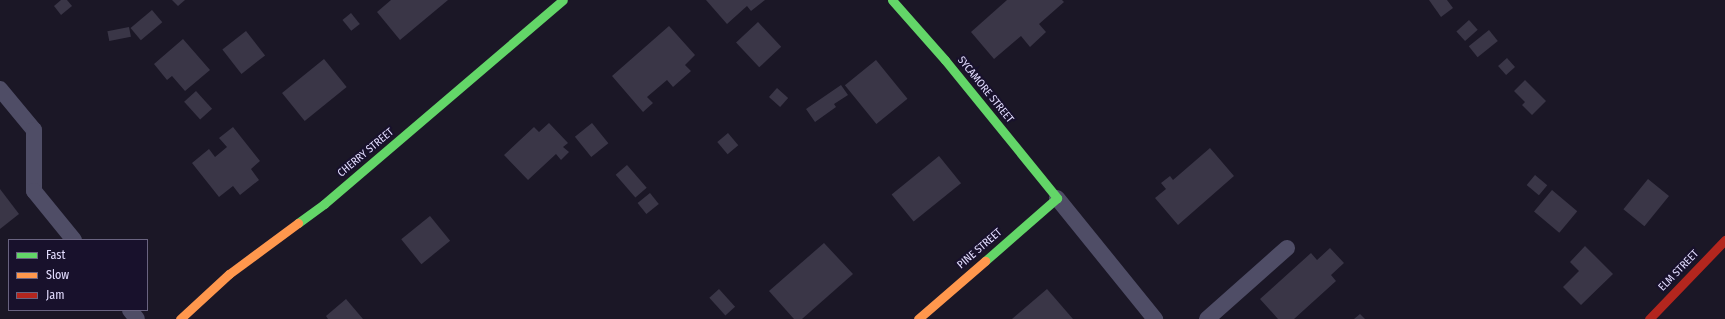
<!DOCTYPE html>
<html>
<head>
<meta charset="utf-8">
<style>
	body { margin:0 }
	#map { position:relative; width:1725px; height:319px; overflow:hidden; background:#1b1726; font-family:"Fira Sans Condensed",sans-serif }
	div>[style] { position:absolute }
	.building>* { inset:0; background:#3a3647; transform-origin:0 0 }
	.lane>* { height:16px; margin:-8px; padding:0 8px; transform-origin:8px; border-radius:8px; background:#4f4d66 }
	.fast>* { height:9px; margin:-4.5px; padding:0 4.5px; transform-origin:4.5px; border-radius:4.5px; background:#63d668 }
	.slow>* { height:9px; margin:-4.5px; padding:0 4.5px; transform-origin:4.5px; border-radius:4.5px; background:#ff974d }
	.jam>* { height:9px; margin:-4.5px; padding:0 4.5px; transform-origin:4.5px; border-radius:4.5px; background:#b3261e }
	span { translate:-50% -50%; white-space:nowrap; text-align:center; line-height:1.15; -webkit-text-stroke:4px #18112c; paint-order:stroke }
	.street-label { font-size:11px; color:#e3ddff }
	.legend { position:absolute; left:8px; top:239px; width:140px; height:72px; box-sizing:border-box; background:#18112c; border:1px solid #696380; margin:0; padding:5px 7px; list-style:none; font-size:12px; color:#e3ddff }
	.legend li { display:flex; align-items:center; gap:8px; height:20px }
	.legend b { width:20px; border:1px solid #696380 }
</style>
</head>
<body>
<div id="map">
	<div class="building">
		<div style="clip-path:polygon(61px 0,67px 0,72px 6px,61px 15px,54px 6px)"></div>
		<div style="clip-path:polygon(172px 0,185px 0,178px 6px)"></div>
		<div style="clip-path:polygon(391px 0,448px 0,400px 40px,377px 12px)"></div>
		<div style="clip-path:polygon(706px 0,765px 0,751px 11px,747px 6px,727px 24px)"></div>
		<div style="clip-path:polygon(1007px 0,1062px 0,1064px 2px,1039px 24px,1046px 32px,1030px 47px,1021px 36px,994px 59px,971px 32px)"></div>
		<div style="clip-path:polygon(1429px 0,1447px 0,1453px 8px,1441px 17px)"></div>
		<div style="left:152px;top:10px;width:16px;height:28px;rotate:50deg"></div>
		<div style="left:351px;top:13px;width:14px;height:11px;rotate:51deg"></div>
		<div style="left:1469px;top:20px;width:13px;height:17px;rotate:48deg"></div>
		<div style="left:758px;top:22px;width:34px;height:30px;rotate:47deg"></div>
		<div style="clip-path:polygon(669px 26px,695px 55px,685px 65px,691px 71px,673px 87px,667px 80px,647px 97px,653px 103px,643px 112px,612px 76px)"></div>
		<div style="left:129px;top:27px;width:10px;height:22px;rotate:79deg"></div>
		<div style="left:1489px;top:30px;width:14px;height:26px;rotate:51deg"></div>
		<div style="left:246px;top:31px;width:31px;height:30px;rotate:52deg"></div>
		<div style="clip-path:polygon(183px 39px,210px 70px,185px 91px,172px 76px,167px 80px,154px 64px)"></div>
		<div style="left:1507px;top:58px;width:12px;height:12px;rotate:48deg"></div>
		<div style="left:324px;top:59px;width:36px;height:54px;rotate:51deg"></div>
		<div style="left:876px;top:60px;width:50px;height:40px;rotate:51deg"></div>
		<div style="clip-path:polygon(1525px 80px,1546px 101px,1532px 115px,1522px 105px,1525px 102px,1514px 91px)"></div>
		<div style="clip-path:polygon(841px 85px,848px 95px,834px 104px,836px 107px,815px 122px,806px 109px)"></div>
		<div style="left:777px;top:88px;width:15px;height:12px;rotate:42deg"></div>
		<div style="left:196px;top:91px;width:24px;height:16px;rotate:48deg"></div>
		<div style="clip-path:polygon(549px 123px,568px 143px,563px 147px,569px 152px,561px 160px,556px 154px,528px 180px,504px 155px,534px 127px,539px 132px)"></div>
		<div style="left:592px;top:123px;width:26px;height:22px;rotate:51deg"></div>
		<div style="clip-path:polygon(233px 127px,260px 161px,251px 169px,259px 180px,240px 195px,233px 186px,219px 197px,192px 163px,209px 149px,215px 157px,227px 147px,219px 138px)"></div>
		<div style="left:728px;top:133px;width:16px;height:14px;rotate:50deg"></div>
		<div style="clip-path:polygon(1210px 148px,1234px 176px,1178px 225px,1155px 198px,1166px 189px,1161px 183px,1170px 176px,1173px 180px)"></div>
		<div style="left:939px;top:156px;width:35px;height:61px;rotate:51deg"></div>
		<div style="left:627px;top:165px;width:30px;height:15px;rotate:49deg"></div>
		<div style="left:1535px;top:175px;width:16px;height:13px;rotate:40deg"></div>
		<div style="left:1648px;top:179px;width:27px;height:39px;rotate:39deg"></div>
		<div style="clip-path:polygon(0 189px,19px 214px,0 229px)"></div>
		<div style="left:1552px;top:190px;width:33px;height:28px;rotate:40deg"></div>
		<div style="left:650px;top:193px;width:14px;height:16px;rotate:51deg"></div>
		<div style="left:430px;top:216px;width:32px;height:37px;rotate:51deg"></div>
		<div style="clip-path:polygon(824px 243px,853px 274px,802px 319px,794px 319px,769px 291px)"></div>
		<div style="clip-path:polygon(1585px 246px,1613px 274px,1581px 305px,1563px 287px,1579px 271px,1570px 262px)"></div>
		<div style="clip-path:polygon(1330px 248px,1344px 263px,1331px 275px,1336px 281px,1294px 319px,1278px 319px,1260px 299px,1311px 253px,1317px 260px)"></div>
		<div style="left:719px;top:289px;width:24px;height:13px;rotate:48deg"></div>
		<div style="clip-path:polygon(1047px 289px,1073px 319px,1012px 319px)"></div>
		<div style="clip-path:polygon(346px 299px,363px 319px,328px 319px,326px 316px)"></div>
		<div style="clip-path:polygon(1360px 314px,1365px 319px,1354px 319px)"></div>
	</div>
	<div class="lane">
		<div style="left:0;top:89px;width:53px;rotate:50.3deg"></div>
		<div style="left:34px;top:130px;width:61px;rotate:90deg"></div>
		<div style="left:34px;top:191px;width:63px;rotate:50.8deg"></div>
		<div style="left:1057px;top:198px;width:156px;rotate:51deg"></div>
		<div style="left:130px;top:310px;width:11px;rotate:52deg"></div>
		<div style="left:1207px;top:319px;width:107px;rotate:-41.6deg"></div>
	</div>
	<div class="fast">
		<div style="left:892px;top:0;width:80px;rotate:48.5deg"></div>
		<div style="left:945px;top:60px;width:178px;rotate:50.9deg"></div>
		<div style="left:1057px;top:198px;width:96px;rotate:138.8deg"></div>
		<div style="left:298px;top:223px;width:32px;rotate:-36deg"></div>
		<div style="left:324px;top:204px;width:314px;rotate:-40.5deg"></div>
	</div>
	<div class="slow">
		<div style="left:180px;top:319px;width:67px;rotate:-42.6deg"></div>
		<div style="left:229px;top:274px;width:86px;rotate:-36.5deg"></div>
		<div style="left:918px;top:319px;width:89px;rotate:-40.9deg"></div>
	</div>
	<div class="jam">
		<div style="left:1649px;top:319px;width:110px;rotate:-46.1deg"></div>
	</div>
	<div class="street-label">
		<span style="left:985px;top:90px;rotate:51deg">SYCAMORE STREET</span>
		<span style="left:366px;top:153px;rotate:-40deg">CHERRY STREET</span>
		<span style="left:980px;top:249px;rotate:-41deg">PINE STREET</span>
		<span style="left:1679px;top:271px;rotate:-46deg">ELM STREET</span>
	</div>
	<ul class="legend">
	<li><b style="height:5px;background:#63d668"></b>Fast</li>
	<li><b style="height:5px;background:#ff974d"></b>Slow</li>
	<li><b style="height:5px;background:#b3261e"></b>Jam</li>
	</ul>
</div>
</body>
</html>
